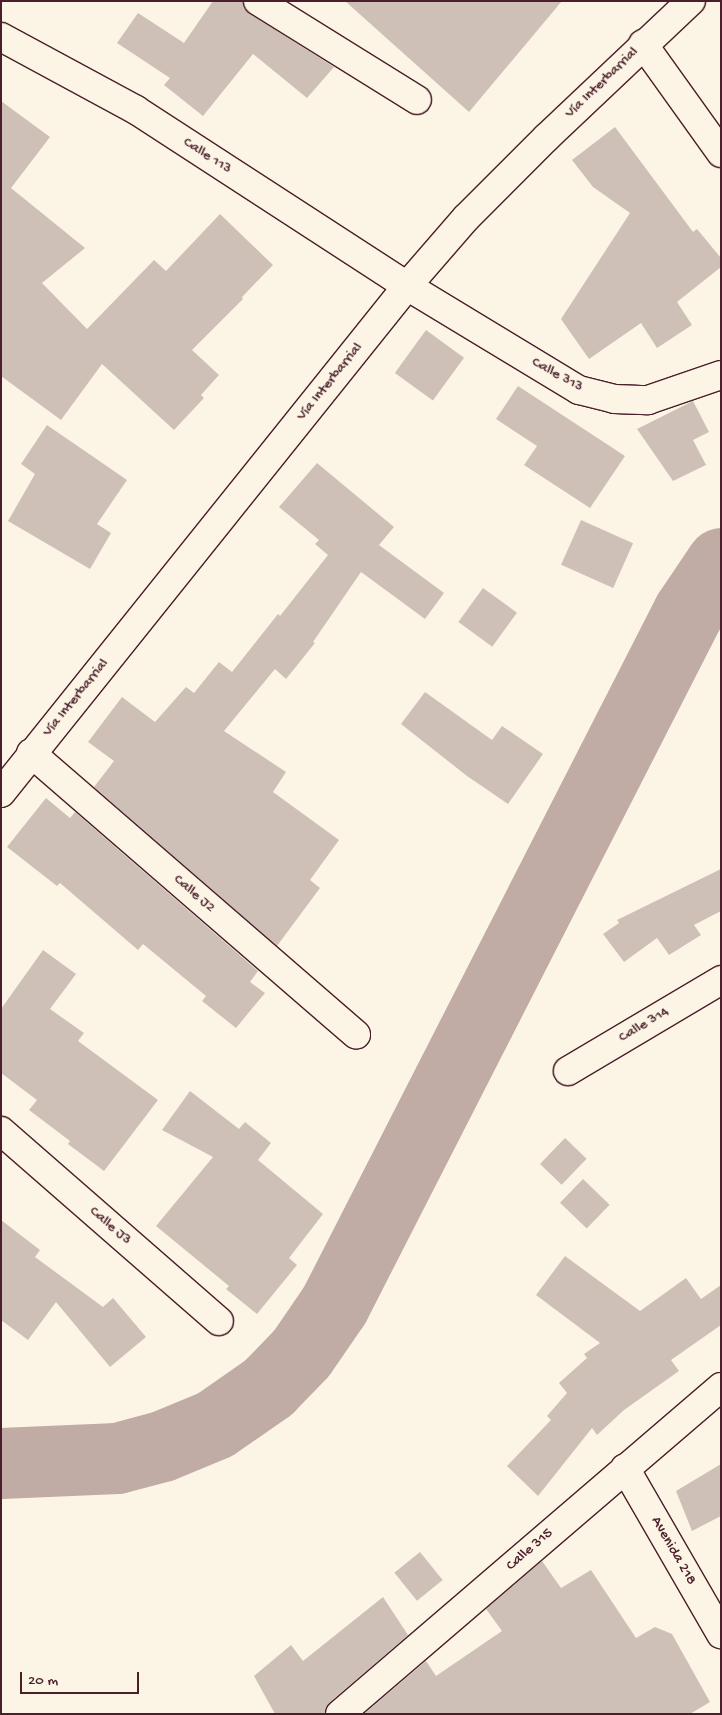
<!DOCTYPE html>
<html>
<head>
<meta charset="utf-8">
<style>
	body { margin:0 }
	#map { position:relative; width:722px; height:1715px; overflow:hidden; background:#fcf5e5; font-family:"Gochi Hand",sans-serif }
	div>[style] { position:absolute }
	.river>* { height:71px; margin:-35.5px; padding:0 35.5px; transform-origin:35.5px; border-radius:35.5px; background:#c0aca5 }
	.building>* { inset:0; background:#cfc0b7; transform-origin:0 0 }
	.roads { filter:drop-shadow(1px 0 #4a1f2b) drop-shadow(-1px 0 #4a1f2b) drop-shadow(0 1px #4a1f2b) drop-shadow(0 -1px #4a1f2b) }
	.minor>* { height:28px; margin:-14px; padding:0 14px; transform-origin:14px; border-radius:14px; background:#fcf5e5 }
	.major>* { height:28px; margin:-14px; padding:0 14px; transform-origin:14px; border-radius:14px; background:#fcf5e5 }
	span { translate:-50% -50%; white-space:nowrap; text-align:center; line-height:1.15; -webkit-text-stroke:4px #fcf5e5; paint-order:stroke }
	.street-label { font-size:15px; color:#4a1f2b }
	.frame { position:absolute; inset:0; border:2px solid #4a1f2b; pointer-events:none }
	.scale { position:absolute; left:20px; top:1672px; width:119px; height:22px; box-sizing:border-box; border:2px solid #4a1f2b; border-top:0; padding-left:6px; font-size:15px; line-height:18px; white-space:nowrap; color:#4a1f2b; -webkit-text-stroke:4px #fcf5e5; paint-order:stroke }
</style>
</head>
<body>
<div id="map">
	<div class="river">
		<div style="left:1px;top:1463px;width:116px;rotate:-2.5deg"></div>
		<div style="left:117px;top:1458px;width:47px;rotate:-14.9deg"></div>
		<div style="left:162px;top:1446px;width:57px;rotate:-22.5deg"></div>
		<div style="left:215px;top:1424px;width:65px;rotate:-34.9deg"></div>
		<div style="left:268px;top:1387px;width:47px;rotate:-45.9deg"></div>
		<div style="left:301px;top:1353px;width:58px;rotate:-55.5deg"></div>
		<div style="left:334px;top:1305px;width:778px;rotate:-62.94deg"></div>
		<div style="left:688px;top:612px;width:59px;rotate:-56deg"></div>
	</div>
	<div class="building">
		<div style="clip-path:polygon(213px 1px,242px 1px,244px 9px,250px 14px,334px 67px,307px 98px,253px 54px,203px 116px,164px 85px,170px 78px,117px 43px,138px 13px,184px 43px)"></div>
		<div style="clip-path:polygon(345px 1px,562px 1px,469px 112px)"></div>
		<div style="clip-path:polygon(1px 101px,50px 137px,11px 188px,85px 248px,42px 283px,87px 329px,154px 260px,166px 271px,220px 214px,273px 265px,242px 297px,243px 299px,192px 350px,219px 375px,201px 395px,204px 398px,174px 430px,102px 364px,61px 420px,1px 376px)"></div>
		<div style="clip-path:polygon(615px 127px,693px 232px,697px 229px,721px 258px,721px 267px,677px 302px,692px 325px,657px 348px,641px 323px,589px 359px,561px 319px,630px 213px,593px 187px,572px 160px)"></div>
		<div style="left:426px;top:330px;width:47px;height:53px;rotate:36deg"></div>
		<div style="clip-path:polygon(518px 386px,625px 456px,590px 508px,524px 465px,537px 446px,496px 419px)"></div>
		<div style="clip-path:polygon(693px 401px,709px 432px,693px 440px,706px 465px,673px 481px,637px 429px)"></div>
		<div style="clip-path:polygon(47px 425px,127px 480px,97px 524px,111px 533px,90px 569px,8px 521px,35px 474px,21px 464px)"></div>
		<div style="clip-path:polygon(317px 463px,394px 527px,379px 545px,444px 593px,425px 619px,361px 572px,313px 642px,315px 643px,286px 679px,275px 669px,224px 731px,286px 772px,273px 792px,339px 840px,310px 880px,320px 888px,277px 946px,94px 787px,114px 761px,88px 742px,122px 697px,155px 722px,186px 687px,194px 693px,219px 662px,232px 672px,278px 614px,280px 616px,328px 555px,315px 544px,319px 540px,279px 507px)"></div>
		<div style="left:581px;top:520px;width:57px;height:49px;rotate:24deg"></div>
		<div style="left:483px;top:588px;width:42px;height:42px;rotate:36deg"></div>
		<div style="clip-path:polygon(425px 692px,492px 740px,502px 726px,543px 754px,508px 804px,467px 776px,401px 724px)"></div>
		<div style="clip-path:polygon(46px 798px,70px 818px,75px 812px,258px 971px,250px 982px,265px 993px,236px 1028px,202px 1001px,206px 996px,143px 944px,138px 950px,60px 883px,57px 886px,7px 847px)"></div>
		<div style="clip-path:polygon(721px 869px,721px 911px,694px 925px,701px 935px,669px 955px,657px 938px,624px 962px,603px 934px,619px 923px,617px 920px)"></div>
		<div style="clip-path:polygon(43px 950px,76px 974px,50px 1009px,84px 1033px,78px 1041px,158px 1100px,104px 1171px,68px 1144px,70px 1141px,29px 1110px,37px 1100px,1px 1073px,1px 1009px)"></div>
		<div style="clip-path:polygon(190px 1091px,239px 1129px,245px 1122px,271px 1143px,258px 1160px,323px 1214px,289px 1258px,297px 1265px,257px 1314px,226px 1289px,229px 1286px,156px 1226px,213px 1157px,162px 1130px)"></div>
		<div style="left:565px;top:1138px;width:30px;height:36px;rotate:44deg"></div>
		<div style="left:583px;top:1179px;width:37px;height:33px;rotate:44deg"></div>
		<div style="clip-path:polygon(1px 1220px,40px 1250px,35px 1257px,103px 1307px,113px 1298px,146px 1337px,110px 1367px,56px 1302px,28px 1340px,1px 1320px)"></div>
		<div style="clip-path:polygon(565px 1256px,640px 1311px,686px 1278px,701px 1299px,721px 1285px,721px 1325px,671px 1360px,679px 1371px,624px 1410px,597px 1435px,592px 1428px,538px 1496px,507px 1466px,551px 1420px,547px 1416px,567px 1393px,559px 1383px,587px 1358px,584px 1354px,600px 1343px,536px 1295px)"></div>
		<div style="clip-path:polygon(721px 1464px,721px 1516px,692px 1531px,676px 1491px)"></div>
		<div style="left:420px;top:1552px;width:36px;height:33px;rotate:51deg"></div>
		<div style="clip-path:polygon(542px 1561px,561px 1588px,591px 1570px,636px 1638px,655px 1627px,672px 1634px,710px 1702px,690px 1714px,364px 1714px,426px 1661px,436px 1676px,502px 1631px,486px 1609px)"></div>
		<div style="clip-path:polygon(383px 1597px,408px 1635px,330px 1702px,325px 1714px,275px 1714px,254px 1676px,291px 1645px,303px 1661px)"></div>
	</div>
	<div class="roads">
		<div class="minor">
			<div style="left:258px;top:1px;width:187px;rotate:31.9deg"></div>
			<div style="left:1px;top:37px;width:153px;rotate:28.4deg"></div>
			<div style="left:136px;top:110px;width:323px;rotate:33deg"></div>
			<div style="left:407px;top:286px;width:201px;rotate:31.2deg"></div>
			<div style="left:579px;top:390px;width:36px;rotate:14deg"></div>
			<div style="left:614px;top:399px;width:34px;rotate:2deg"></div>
			<div style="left:648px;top:400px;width:77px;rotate:-18.9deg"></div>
			<div style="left:643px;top:44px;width:134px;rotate:54.4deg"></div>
			<div style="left:31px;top:753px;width:430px;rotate:40.9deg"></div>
			<div style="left:568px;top:1071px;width:178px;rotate:-30.7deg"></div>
			<div style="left:1px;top:1131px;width:289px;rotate:41.1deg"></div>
			<div style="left:625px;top:1468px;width:192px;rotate:60deg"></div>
			<div style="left:340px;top:1714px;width:502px;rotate:-40.64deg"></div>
		</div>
		<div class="major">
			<div style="left:1px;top:793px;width:650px;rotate:-51.31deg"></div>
			<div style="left:407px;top:286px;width:90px;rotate:-49.1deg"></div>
			<div style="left:466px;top:218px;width:115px;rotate:-45deg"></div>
			<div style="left:547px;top:137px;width:198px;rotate:-43.4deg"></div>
		</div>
	</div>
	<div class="street-label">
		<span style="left:602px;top:83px;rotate:-44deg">Vía Interbarrial</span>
		<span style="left:207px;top:156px;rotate:33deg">Calle 113</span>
		<span style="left:557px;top:375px;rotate:29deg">Calle 313</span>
		<span style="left:330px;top:382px;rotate:-51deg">Vía Interbarrial</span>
		<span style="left:76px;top:698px;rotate:-51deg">Vía Interbarrial</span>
		<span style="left:194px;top:894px;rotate:41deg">Calle J2</span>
		<span style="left:644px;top:1025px;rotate:-31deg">Calle 314</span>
		<span style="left:110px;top:1226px;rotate:41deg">Calle J3</span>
		<span style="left:530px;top:1550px;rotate:-41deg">Calle 315</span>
		<span style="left:673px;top:1551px;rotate:60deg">Avenida 218</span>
	</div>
	<div class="frame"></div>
	<div class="scale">20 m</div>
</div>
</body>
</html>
